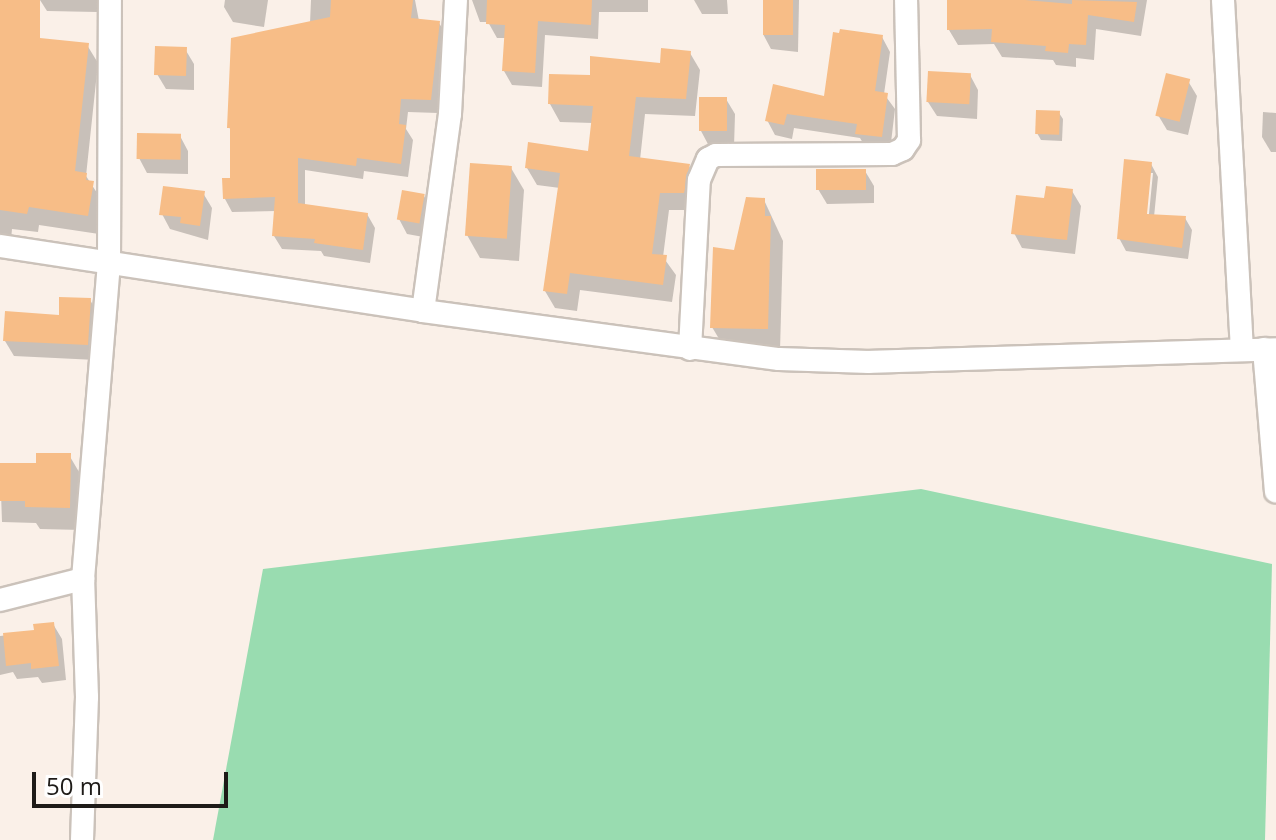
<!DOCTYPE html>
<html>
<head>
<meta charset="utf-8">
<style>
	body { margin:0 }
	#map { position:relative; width:1276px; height:840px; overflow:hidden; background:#faf0e8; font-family:"Open Sans",sans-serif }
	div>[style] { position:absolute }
	.green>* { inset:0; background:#99dcb0 }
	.shadow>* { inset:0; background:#0003 }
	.building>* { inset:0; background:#f7bd87; transform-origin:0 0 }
	.roads { filter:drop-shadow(2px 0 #cbc2ba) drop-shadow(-2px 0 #cbc2ba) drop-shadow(0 2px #cbc2ba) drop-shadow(0 -2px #cbc2ba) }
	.minor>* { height:22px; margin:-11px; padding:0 11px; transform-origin:11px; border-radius:11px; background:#fff }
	span { translate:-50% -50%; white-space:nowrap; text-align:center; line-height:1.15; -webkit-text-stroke:8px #fff; paint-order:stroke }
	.scale { position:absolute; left:32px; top:772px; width:196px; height:36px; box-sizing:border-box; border:4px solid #1e1b18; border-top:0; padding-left:10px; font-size:24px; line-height:28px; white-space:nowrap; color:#1e1b18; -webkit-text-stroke:6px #fff; paint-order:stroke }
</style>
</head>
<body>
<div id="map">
	<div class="green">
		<div style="clip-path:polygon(921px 489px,1272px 564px,1265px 840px,213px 840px,263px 569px)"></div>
	</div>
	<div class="shadow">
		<div style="clip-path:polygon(0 0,14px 0,16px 52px,87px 45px,98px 63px,86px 176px,103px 202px,99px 234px,39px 225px,38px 232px,12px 229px,11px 240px,0 240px)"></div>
		<div style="clip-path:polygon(40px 0,98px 0,97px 12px,47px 11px)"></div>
		<div style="clip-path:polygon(225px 0,268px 0,264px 27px,233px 22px,224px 7px)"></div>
		<div style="clip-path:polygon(311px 0,415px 0,419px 21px,439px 23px,447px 36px,438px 113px,408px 112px,406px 129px,413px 140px,408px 177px,364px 171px,363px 179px,305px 170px,305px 206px,367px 214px,375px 228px,370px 263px,324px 256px,321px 251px,282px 249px,274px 236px,276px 211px,232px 212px,225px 199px,232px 180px,232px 133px,229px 127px,310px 23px)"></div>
		<div style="clip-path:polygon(472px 0,648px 0,648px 12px,599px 12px,598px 39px,545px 35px,542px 87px,512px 85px,504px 71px,506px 38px,497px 38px,488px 22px,480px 22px)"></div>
		<div style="clip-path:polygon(694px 0,727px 0,728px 14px,702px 14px)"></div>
		<div style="clip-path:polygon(765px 0,799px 0,798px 52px,771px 49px,763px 34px)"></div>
		<div style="clip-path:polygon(949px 0,1147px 0,1141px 36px,1096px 29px,1094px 60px,1076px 58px,1076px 67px,1056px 65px,1053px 60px,1002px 57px,994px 44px,958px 45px,949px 30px)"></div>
		<div style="clip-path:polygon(882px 37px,890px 52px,884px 94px,895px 109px,890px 151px,866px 148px,860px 138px,794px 128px,792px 139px,775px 135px,767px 120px,826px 98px)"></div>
		<div style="clip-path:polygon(185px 49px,194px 64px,194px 90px,166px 89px,157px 74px)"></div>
		<div style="clip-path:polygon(690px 53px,700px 70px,695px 116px,645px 114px,640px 160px,689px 166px,699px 184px,694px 210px,669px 210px,663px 257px,676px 275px,672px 302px,580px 290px,577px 311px,555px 308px,545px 291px,560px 188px,537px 185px,527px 168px,590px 153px,593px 123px,560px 122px,550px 104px,592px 77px,662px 65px)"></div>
		<div style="clip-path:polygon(970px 75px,978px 90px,977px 119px,937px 116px,928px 102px)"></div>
		<div style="clip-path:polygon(1188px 81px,1197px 96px,1188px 135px,1167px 130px,1158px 115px)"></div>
		<div style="clip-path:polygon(726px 99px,735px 114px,734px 146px,709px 146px,701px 131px)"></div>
		<div style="clip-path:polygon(1263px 112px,1276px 113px,1276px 152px,1271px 152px,1262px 137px)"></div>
		<div style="clip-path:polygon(1059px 113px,1063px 119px,1062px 141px,1041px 140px,1037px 133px)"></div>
		<div style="clip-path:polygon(180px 136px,188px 151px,188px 174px,147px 173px,139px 158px)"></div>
		<div style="clip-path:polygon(evenodd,1151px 164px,1158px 177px,1154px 217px,1185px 218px,1192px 230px,1188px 259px,1126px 251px,1119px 238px,1151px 164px,1149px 173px,1153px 173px,1148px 224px,1144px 224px,1149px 173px)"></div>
		<div style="clip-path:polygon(511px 168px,524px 190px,519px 261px,480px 258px,467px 235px)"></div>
		<div style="clip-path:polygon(865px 171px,874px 186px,874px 203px,827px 204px,818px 189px)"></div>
		<div style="clip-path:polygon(1072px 191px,1081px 206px,1075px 254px,1022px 248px,1014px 233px,1046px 200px)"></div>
		<div style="clip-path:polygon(203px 193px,212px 208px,208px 240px,170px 229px,162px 214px)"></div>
		<div style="clip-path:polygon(424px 196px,432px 211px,429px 238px,407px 234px,399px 219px)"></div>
		<div style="clip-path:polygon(764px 200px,783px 241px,780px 351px,725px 349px,712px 327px,736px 252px)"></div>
		<div style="clip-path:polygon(90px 300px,99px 315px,96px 360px,14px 356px,5px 341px)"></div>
		<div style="clip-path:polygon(69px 455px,82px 477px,82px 530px,40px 529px,36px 523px,2px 522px,0 465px,38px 465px)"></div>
		<div style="clip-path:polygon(53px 624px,62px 639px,66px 680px,42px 683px,38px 677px,17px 679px,13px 672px,0 675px,0 636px,36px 632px)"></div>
	</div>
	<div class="building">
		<div style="clip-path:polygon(0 0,40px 0,40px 38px,89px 43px,75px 171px,87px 173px,86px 180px,94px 181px,88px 216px,29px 207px,27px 214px,0 210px)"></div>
		<div style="clip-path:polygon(331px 0,413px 0,411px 18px,440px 21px,431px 100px,401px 99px,399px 124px,406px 125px,401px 164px,357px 158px,356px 166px,298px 158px,298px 203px,368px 213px,363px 250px,314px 243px,315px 239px,272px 236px,275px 197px,223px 199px,222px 178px,230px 178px,230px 128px,227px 128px,231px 38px,330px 17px)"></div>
		<div style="clip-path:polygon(487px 0,592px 0,591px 25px,538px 21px,535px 73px,502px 71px,505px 25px,486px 24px)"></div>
		<div style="left:763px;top:0;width:30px;height:35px"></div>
		<div style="clip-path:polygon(947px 0,1025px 0,1072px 4px,1072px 0,1137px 2px,1134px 22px,1088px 15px,1086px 45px,1069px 44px,1068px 53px,1045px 51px,1046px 46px,991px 42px,992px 29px,947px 30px)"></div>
		<div style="clip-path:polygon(840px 29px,883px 35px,875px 91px,888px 93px,882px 137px,855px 134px,857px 124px,787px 114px,784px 125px,765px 121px,773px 84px,824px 96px,833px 32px,839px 33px)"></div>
		<div style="left:155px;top:46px;width:32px;height:29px;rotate:2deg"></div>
		<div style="clip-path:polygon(661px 48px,691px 51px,686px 99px,636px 97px,629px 156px,690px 164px,684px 193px,660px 193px,652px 254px,667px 255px,663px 285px,570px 273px,567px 294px,543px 291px,560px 173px,525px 168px,528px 142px,588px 151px,593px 106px,548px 104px,549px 74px,590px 75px,590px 56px,660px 63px)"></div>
		<div style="left:928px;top:71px;width:43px;height:31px;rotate:3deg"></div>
		<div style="left:1166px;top:73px;width:25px;height:44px;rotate:14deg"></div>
		<div style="left:699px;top:97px;width:28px;height:34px"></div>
		<div style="left:1036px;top:110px;width:24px;height:24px;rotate:2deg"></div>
		<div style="left:137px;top:133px;width:44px;height:26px;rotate:1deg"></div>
		<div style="clip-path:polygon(1124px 159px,1152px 162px,1147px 214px,1186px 216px,1182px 248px,1117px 239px)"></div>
		<div style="left:470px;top:163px;width:42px;height:73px;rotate:4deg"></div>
		<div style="left:816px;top:169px;width:50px;height:21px"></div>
		<div style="clip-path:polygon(163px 186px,205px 191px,200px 226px,180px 223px,181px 217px,159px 215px)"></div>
		<div style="clip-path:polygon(1046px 186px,1073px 189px,1067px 240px,1011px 234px,1016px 195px,1044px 198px)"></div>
		<div style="left:402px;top:190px;width:23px;height:30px;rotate:10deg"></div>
		<div style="clip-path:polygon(746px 197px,765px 198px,765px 216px,771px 216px,768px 329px,710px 328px,713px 247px,734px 250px)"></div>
		<div style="clip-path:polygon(59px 297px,91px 298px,88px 345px,3px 341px,5px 311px,59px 315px)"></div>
		<div style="clip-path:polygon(36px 453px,71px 453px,70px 508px,25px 507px,25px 501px,0 501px,0 463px,36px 463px)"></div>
		<div style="clip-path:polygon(54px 622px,59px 666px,31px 669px,31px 663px,6px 666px,3px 633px,34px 630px,33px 624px)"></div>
	</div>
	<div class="roads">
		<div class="minor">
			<div style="left:1223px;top:0;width:350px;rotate:86.9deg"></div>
			<div style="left:0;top:246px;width:428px;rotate:8.7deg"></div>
			<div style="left:423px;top:311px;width:359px;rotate:7.7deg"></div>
			<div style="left:779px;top:359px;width:90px;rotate:1.9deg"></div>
			<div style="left:869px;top:362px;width:407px;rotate:-1.8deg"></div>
			<div style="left:423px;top:311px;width:199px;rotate:-82.2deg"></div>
			<div style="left:450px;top:114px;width:114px;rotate:-87deg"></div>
			<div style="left:690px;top:349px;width:169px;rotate:-87deg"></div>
			<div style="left:699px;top:180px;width:23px;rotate:-67deg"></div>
			<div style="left:708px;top:159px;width:9px;rotate:-27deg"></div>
			<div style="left:716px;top:155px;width:176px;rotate:-0.3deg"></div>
			<div style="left:892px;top:154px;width:12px;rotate:-24deg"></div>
			<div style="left:903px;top:149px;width:11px;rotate:-56deg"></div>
			<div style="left:909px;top:140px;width:140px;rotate:-91.2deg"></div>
			<div style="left:1264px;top:349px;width:143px;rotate:85.2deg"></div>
			<div style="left:0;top:600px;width:86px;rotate:-14.2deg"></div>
			<div style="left:82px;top:840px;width:143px;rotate:-88deg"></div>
			<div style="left:87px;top:697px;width:118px;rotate:-91.9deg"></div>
			<div style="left:83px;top:579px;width:317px;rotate:-85.3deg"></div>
			<div style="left:109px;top:263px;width:263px;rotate:-89.8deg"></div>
		</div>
	</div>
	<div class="scale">50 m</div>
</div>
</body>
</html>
